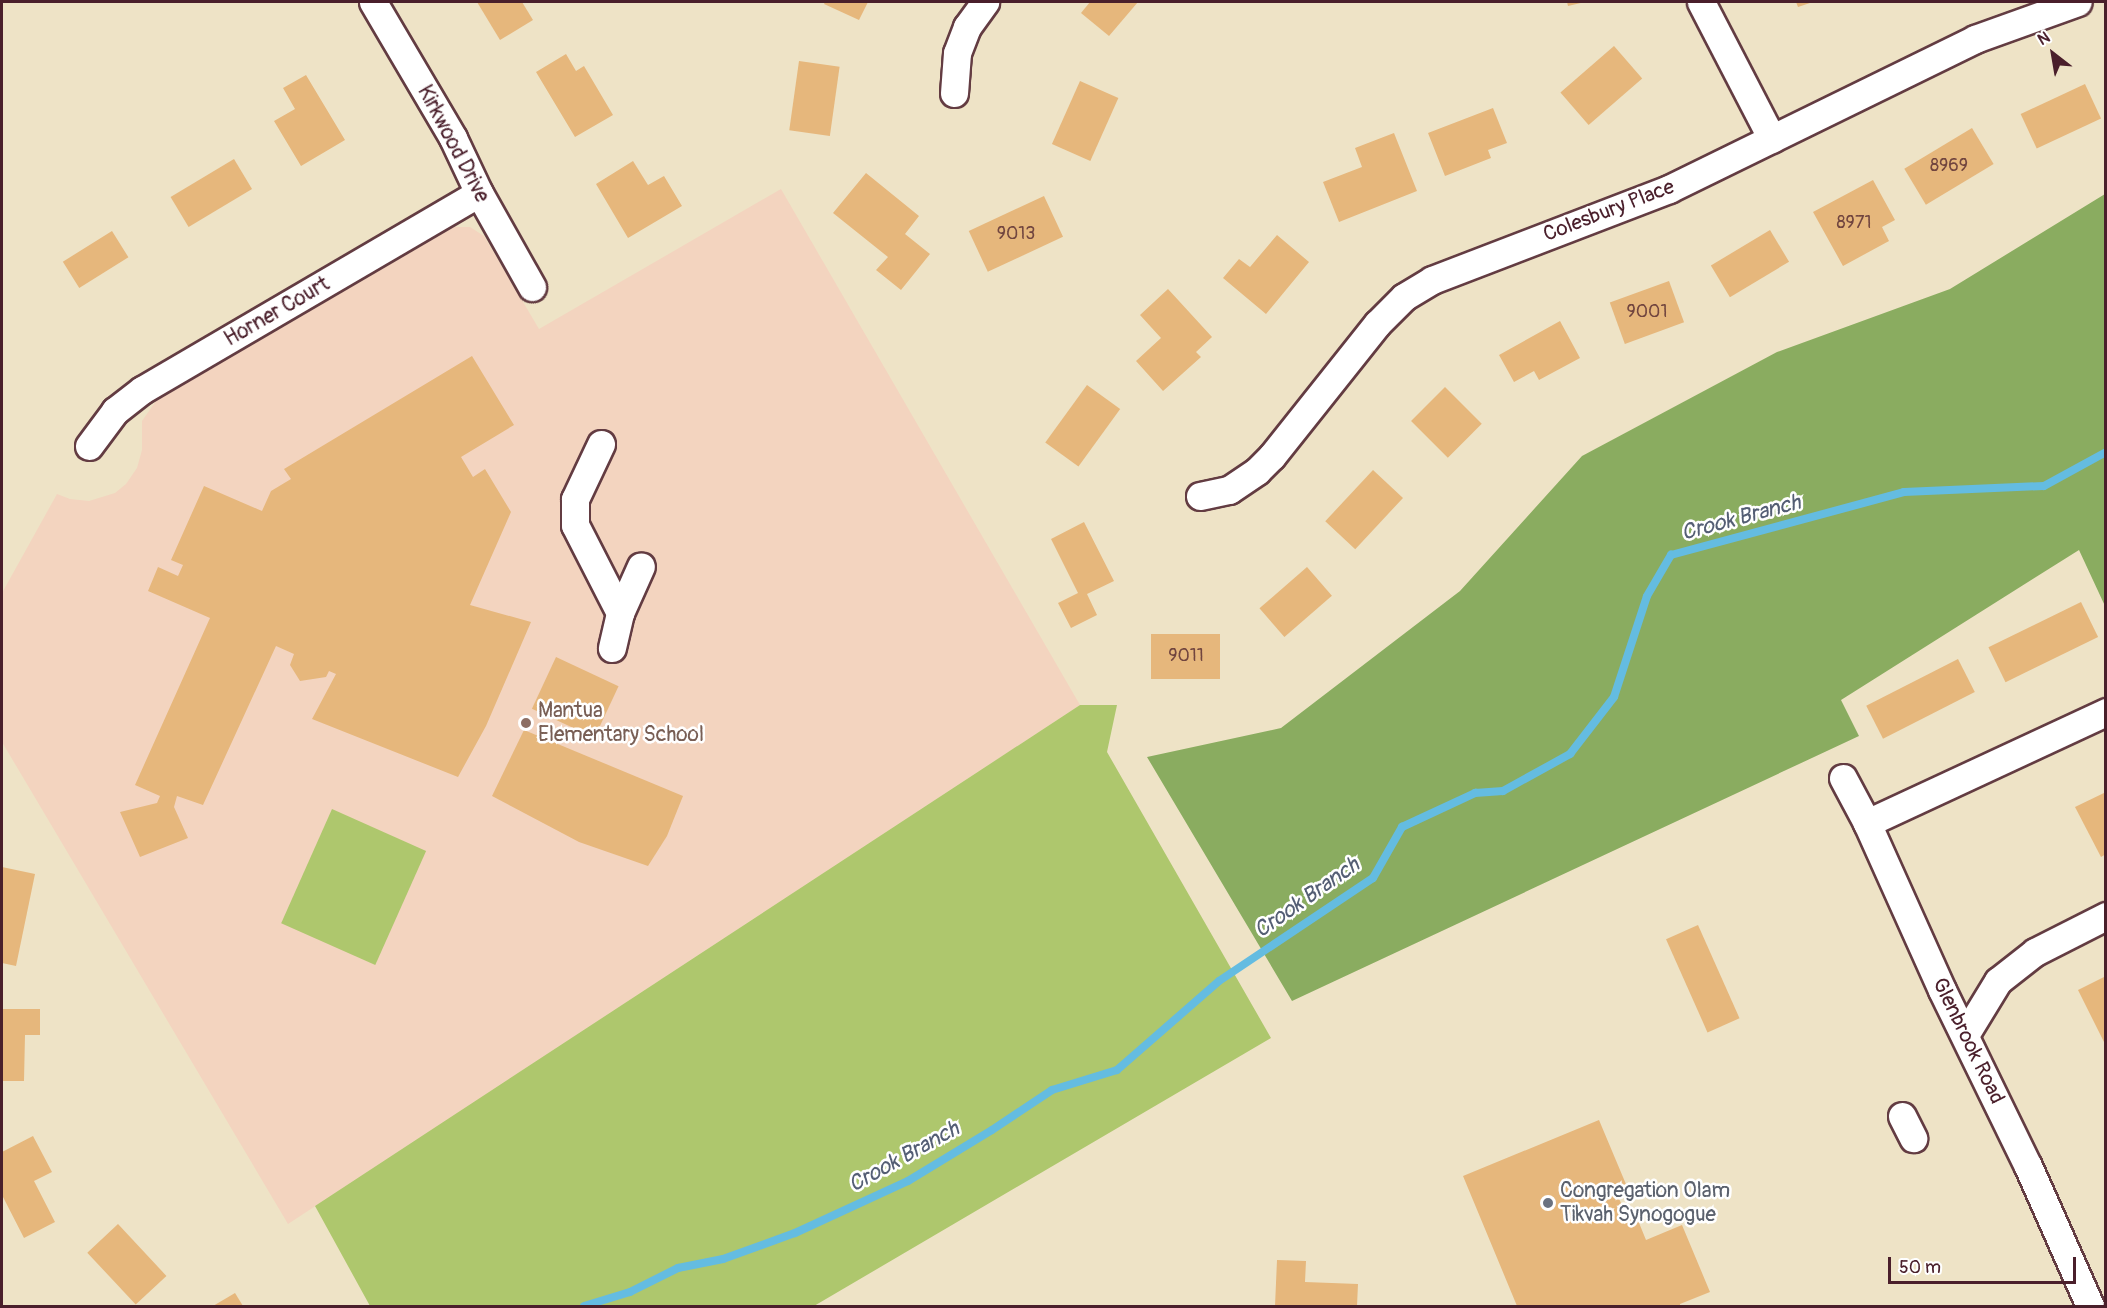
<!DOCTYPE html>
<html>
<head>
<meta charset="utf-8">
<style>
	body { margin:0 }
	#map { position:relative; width:2107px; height:1308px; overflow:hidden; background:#eee3c6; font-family:Pangolin,sans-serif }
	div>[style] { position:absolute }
	.built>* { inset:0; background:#f3d4bf }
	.green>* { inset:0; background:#aec76d; transform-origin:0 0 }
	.forest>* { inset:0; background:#8aac60 }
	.stream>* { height:8px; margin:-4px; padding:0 4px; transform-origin:4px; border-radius:4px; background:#64bce1 }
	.building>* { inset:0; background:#e6b77c; transform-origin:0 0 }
	.roads { filter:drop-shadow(2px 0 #633c42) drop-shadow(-2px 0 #633c42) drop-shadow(0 2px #633c42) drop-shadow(0 -2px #633c42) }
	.minor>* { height:27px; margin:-13.5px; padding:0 13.5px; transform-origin:13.5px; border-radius:13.5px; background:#fff }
	.dots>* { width:16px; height:16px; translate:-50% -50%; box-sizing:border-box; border:3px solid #fff; border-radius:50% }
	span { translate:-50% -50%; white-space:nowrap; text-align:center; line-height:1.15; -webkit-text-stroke:5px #fff; paint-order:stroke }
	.number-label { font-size:18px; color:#71453f }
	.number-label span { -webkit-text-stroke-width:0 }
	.street-label { font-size:21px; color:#4a1f2b }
	.education-label { font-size:21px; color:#785e54 }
	.left { translate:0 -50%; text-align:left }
	.worship-label { font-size:21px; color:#5b616d }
	.water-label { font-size:22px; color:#545e74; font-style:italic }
	.frame { position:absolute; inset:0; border:3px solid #4a1f2b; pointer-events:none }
	.north { position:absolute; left:2023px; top:24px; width:60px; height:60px; -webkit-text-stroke:4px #fff; paint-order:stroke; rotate:329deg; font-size:16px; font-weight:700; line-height:24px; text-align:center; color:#4a1f2b }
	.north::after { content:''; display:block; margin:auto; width:21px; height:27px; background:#4a1f2b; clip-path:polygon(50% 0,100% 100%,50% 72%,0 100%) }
	.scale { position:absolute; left:1888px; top:1257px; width:188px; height:27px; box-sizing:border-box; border:3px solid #4a1f2b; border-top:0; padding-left:8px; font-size:18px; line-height:21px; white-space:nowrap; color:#4a1f2b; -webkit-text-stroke:4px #fff; paint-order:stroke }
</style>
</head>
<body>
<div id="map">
	<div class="built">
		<div style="clip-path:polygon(781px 189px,1080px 705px,288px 1224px,2px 742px,2px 593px,57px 494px,70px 499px,89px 501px,115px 493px,126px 484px,137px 468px,142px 450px,142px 421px,156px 401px,454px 227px,470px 227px,484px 236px,539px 329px)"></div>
	</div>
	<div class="green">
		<div style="clip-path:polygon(1080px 705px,1117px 705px,1107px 752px,1271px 1038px,814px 1306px,370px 1306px,315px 1206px)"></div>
		<div style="left:332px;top:809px;width:103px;height:125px;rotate:24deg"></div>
	</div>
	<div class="forest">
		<div style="clip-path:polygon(2105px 194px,2105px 606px,2079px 550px,1841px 700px,1859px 736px,1292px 1001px,1147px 757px,1281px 728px,1460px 591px,1582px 456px,1777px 352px,1950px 289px)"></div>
	</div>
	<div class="stream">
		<div style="left:584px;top:1306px;width:48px;rotate:-16.9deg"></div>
		<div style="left:630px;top:1292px;width:54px;rotate:-26.6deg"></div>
		<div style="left:678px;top:1268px;width:46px;rotate:-11.3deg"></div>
		<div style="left:723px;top:1259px;width:77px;rotate:-19.9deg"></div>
		<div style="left:795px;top:1233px;width:124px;rotate:-24.7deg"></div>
		<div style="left:908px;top:1181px;width:98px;rotate:-31.3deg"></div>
		<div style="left:992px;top:1130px;width:72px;rotate:-33.7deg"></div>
		<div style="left:1052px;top:1090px;width:68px;rotate:-17.1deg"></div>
		<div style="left:1117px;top:1070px;width:135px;rotate:-41.1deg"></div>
		<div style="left:1219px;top:981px;width:185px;rotate:-33.8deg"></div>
		<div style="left:1373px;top:878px;width:59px;rotate:-60.4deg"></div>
		<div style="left:1402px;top:827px;width:81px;rotate:-25deg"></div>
		<div style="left:1475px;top:793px;width:28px;rotate:-4deg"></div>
		<div style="left:1503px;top:791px;width:77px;rotate:-28.9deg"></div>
		<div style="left:1570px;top:754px;width:72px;rotate:-52.3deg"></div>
		<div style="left:1614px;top:697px;width:106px;rotate:-71.9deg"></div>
		<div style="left:1647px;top:596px;width:48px;rotate:-59.7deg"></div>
		<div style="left:1671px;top:555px;width:241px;rotate:-15.1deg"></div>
		<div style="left:1904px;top:492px;width:140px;rotate:-2.5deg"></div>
		<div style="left:2044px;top:486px;width:71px;rotate:-28.7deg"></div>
	</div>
	<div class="building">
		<div style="clip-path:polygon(477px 2px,522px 2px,533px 20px,500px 40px)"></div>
		<div style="clip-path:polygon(825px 2px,868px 2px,859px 20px,824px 4px)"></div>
		<div style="clip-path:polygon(1090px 2px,1138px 2px,1109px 36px,1081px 13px)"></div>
		<div style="clip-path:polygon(1567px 2px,1585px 2px,1568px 6px)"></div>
		<div style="clip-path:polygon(1796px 2px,1813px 2px,1798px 7px)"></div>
		<div style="left:1614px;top:46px;width:43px;height:71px;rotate:49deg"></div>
		<div style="clip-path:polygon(566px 54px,576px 71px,584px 66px,613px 115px,575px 137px,536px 72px)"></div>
		<div style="left:799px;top:61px;width:41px;height:70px;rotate:8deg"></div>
		<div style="clip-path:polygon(306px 75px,345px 140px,301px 166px,274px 121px,295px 109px,283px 88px)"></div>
		<div style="left:1080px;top:81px;width:42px;height:69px;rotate:24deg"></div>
		<div style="left:2085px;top:84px;width:38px;height:71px;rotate:65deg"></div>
		<div style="clip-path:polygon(1493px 108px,1507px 143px,1488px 150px,1491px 158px,1445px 176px,1428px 133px)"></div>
		<div style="left:1972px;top:128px;width:42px;height:79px;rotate:59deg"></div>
		<div style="clip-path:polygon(1394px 133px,1417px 191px,1339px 222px,1323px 182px,1362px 167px,1355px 148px)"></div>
		<div style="left:234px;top:159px;width:35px;height:74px;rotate:59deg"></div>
		<div style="clip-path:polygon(633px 161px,648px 185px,664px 176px,682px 206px,628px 238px,596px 184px)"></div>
		<div style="clip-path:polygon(866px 173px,919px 216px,905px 234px,930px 254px,901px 290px,876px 270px,888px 257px,833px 213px)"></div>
		<div style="clip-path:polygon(1873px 180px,1895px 220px,1882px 227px,1889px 241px,1843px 266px,1813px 212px)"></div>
		<div style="left:1044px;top:196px;width:45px;height:83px;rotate:65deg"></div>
		<div style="left:1770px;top:230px;width:37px;height:69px;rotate:59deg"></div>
		<div style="left:112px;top:231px;width:31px;height:58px;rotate:58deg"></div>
		<div style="clip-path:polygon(1277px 235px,1309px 262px,1266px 314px,1223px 278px,1239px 259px,1250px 267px)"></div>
		<div style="left:1669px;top:281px;width:44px;height:63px;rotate:70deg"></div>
		<div style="clip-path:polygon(1168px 289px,1212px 337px,1196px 352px,1201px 357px,1163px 391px,1136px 361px,1161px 338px,1140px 315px)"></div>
		<div style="clip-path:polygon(1560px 321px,1580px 358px,1539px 380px,1534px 371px,1514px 382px,1499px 355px)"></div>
		<div style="clip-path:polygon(472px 356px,514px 425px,461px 457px,473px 477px,485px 469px,511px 512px,470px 605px,531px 622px,486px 726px,458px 777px,312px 719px,336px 674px,329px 671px,326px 677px,300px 681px,290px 665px,294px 654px,276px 646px,203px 805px,177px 796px,174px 807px,188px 838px,140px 857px,120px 812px,157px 803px,160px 796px,135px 785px,210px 618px,148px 591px,158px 567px,178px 576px,183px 565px,171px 560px,204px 486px,262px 511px,271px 491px,291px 479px,284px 469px)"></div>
		<div style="left:1087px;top:385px;width:41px;height:71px;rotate:36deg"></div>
		<div style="left:1445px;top:387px;width:52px;height:48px;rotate:45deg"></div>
		<div style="left:1373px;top:470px;width:41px;height:70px;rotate:43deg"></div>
		<div style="clip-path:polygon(1084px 522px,1114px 581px,1087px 594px,1097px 615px,1071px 628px,1058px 603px,1078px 593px,1051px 539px)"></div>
		<div style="left:1307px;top:567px;width:38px;height:63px;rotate:49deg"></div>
		<div style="left:2081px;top:602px;width:39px;height:103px;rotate:64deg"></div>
		<div style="left:1151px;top:634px;width:69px;height:45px"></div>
		<div style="left:556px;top:657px;width:69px;height:57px;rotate:25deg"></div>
		<div style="left:1958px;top:659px;width:37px;height:103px;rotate:63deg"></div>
		<div style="clip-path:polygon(524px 730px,683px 796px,667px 836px,648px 866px,579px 842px,492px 796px)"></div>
		<div style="clip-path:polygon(2106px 792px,2106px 854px,2101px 857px,2075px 807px)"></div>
		<div style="clip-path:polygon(2px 867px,35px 874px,16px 966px,2px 963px)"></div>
		<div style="left:1698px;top:925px;width:102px;height:35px;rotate:66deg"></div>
		<div style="clip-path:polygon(2106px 976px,2106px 1046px,2078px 990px)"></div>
		<div style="clip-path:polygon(2px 1009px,40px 1009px,40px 1035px,25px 1035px,24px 1081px,2px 1081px)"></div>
		<div style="clip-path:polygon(1599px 1120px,1628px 1189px,1617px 1194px,1627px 1217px,1635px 1213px,1646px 1240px,1682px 1225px,1710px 1292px,1680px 1304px,1680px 1306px,1517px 1306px,1463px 1176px)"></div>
		<div style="clip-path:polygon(33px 1136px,52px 1172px,34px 1181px,55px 1222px,24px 1238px,2px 1195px,2px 1152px)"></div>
		<div style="left:118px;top:1224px;width:71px;height:42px;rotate:47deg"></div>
		<div style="clip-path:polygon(1277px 1260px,1306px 1261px,1305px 1282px,1358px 1284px,1357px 1306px,1275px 1306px)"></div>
		<div style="clip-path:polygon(235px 1293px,243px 1306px,213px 1306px)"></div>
	</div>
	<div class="roads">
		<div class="minor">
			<div style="left:373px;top:2px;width:158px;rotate:59.5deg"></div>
			<div style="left:453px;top:138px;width:61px;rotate:64.7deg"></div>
			<div style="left:479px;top:193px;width:108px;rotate:60.6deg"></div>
			<div style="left:1701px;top:2px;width:154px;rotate:62.6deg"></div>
			<div style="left:954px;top:93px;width:40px;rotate:-85.7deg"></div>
			<div style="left:957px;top:53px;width:28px;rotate:-69deg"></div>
			<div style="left:967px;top:27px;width:31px;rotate:-54deg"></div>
			<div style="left:601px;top:444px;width:61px;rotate:115.3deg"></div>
			<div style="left:575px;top:499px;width:26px;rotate:90deg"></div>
			<div style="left:575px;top:525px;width:99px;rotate:62.9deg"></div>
			<div style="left:620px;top:613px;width:36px;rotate:103deg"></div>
			<div style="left:89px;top:446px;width:44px;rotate:-53.4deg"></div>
			<div style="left:115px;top:411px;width:34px;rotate:-38deg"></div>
			<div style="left:142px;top:390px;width:390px;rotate:-30.3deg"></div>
			<div style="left:1200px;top:496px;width:30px;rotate:-12deg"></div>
			<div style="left:1229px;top:490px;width:34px;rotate:-34deg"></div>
			<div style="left:1257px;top:471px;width:21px;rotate:-45deg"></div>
			<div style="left:1272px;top:456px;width:169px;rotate:-51.5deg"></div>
			<div style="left:1377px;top:324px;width:38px;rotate:-45deg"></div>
			<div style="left:1404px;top:297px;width:33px;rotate:-31deg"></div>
			<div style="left:1432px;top:280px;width:254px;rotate:-21deg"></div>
			<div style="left:1669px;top:189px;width:341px;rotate:-26.1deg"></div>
			<div style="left:1975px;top:39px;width:109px;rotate:-19.8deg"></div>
			<div style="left:620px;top:613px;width:51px;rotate:-65.9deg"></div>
			<div style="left:1843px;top:778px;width:51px;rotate:61.9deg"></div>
			<div style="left:1867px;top:823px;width:183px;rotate:65.8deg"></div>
			<div style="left:1942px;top:990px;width:196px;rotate:64deg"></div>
			<div style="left:2028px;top:1166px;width:153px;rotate:66.1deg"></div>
			<div style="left:1867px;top:823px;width:264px;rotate:-24.9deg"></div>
			<div style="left:1965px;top:1035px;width:63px;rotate:-58.6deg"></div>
			<div style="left:1998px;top:981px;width:47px;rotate:-38.1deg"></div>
			<div style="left:2035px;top:952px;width:80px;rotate:-26.9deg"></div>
			<div style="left:1902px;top:1116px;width:25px;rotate:63deg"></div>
		</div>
	</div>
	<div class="dots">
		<div style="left:526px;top:723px;background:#8d6e63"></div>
		<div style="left:1548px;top:1203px;background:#6b7280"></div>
	</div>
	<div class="number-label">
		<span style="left:1949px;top:166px">8969</span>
		<span style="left:1854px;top:223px">8971</span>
		<span style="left:1016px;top:234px">9013</span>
		<span style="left:1647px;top:312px">9001</span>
		<span style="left:1186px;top:656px">9011</span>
	</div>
	<div class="street-label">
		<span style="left:453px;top:144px;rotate:62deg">Kirkwood Drive</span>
		<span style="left:1609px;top:211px;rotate:-21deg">Colesbury Place</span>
		<span style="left:277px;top:312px;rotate:-30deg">Horner Court</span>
		<span style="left:1968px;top:1041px;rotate:64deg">Glenbrook Road</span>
	</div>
	<div class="education-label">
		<span class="left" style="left:538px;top:723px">Mantua<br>Elementary School</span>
	</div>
	<div class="worship-label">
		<span class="left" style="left:1560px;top:1203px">Congregation Olam<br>Tikvah Synogogue</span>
	</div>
	<div class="water-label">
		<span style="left:1741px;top:518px;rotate:-15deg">Crook Branch</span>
		<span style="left:1307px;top:898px;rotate:-35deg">Crook Branch</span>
		<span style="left:904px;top:1157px;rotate:-29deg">Crook Branch</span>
	</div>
	<div class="frame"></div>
	<div class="north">N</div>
	<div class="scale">50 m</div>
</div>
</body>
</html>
